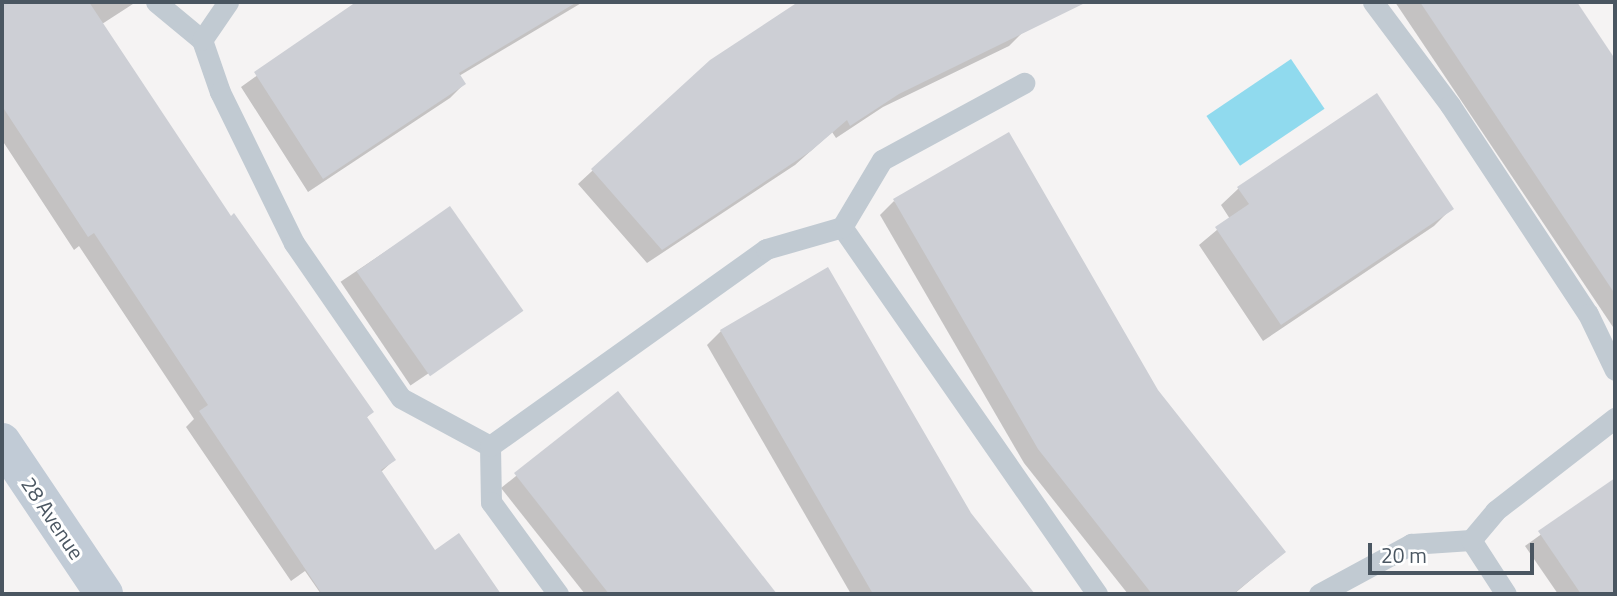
<!DOCTYPE html>
<html>
<head>
<meta charset="utf-8">
<style>
	body { margin:0 }
	#map { position:relative; width:1617px; height:596px; overflow:hidden; background:#f5f3f3; font-family:"Titillium Web",sans-serif }
	div>[style] { position:absolute }
	.water>* { inset:0; background:#90daee; transform-origin:0 0 }
	.shadow>* { inset:0; background:#0003; transform-origin:0 0 }
	.building>* { inset:0; background:#cdcfd5; transform-origin:0 0 }
	.lane>* { height:21px; margin:-10.5px; padding:0 10.5px; transform-origin:10.5px; border-radius:10.5px; background:#c1cad2 }
	.secondary>* { height:38px; margin:-19px; padding:0 19px; transform-origin:19px; border-radius:19px; background:#c1cbd6 }
	span { translate:-50% -50%; white-space:nowrap; text-align:center; line-height:1.15; -webkit-text-stroke:6px #fff; paint-order:stroke }
	.street-label { font-size:21px; color:#4a5661 }
	.frame { position:absolute; inset:0; border:4px solid #4a5661; pointer-events:none }
	.scale { position:absolute; left:1368px; top:543px; width:166px; height:32px; box-sizing:border-box; border:4px solid #4a5661; border-top:0; padding-left:9px; font-size:21px; line-height:24px; white-space:nowrap; color:#4a5661; -webkit-text-stroke:5px #fff; paint-order:stroke }
</style>
</head>
<body>
<div id="map">
	<div class="water">
		<div style="left:1291px;top:59px;width:60px;height:102px;rotate:56deg"></div>
	</div>
	<div class="shadow">
		<div style="clip-path:polygon(2px 2px,136px 2px,102px 24px,230px 218px,372px 412px,366px 418px,394px 460px,381px 472px,435px 552px,458px 536px,499px 594px,321px 594px,305px 571px,291px 581px,186px 427px,194px 419px,79px 246px,74px 250px,2px 140px)"></div>
		<div style="clip-path:polygon(359px 2px,583px 2px,459px 76px,464px 84px,450px 98px,308px 192px,241px 87px)"></div>
		<div style="clip-path:polygon(801px 2px,1008px 2px,1023px 32px,1009px 46px,883px 107px,836px 138px,832px 132px,795px 165px,647px 263px,578px 184px,711px 61px)"></div>
		<div style="clip-path:polygon(1395px 2px,1574px 2px,1615px 63px,1615px 330px)"></div>
		<div style="clip-path:polygon(1239px 188px,1451px 209px,1434px 226px,1263px 341px,1199px 245px,1230px 219px,1221px 205px)"></div>
		<div style="clip-path:polygon(894px 201px,1157px 391px,1284px 552px,1234px 594px,1128px 594px,1024px 463px,880px 215px)"></div>
		<div style="left:450px;top:208px;width:125px;height:132px;rotate:56deg"></div>
		<div style="clip-path:polygon(721px 331px,970px 513px,1033px 594px,851px 594px,707px 345px)"></div>
		<div style="clip-path:polygon(618px 394px,775px 594px,585px 594px,501px 488px)"></div>
		<div style="clip-path:polygon(1615px 481px,1615px 594px,1558px 594px,1525px 546px)"></div>
	</div>
	<div class="building">
		<div style="clip-path:polygon(2px 2px,89px 2px,231px 216px,234px 213px,374px 412px,367px 417px,396px 460px,381px 470px,435px 550px,459px 533px,501px 594px,322px 594px,199px 411px,208px 405px,94px 233px,88px 237px,2px 106px)"></div>
		<div style="clip-path:polygon(356px 2px,577px 2px,459px 73px,466px 84px,323px 179px,254px 72px)"></div>
		<div style="clip-path:polygon(798px 2px,1087px 2px,899px 94px,850px 126px,847px 120px,811px 151px,662px 250px,591px 169px,710px 60px)"></div>
		<div style="clip-path:polygon(1420px 2px,1577px 2px,1615px 59px,1615px 294px)"></div>
		<div style="clip-path:polygon(1377px 93px,1454px 209px,1281px 325px,1215px 227px,1249px 204px,1237px 187px)"></div>
		<div style="clip-path:polygon(1009px 132px,1158px 390px,1286px 552px,1233px 594px,1152px 594px,1038px 449px,893px 199px)"></div>
		<div style="left:450px;top:206px;width:128px;height:114px;rotate:55deg"></div>
		<div style="clip-path:polygon(828px 267px,971px 513px,1035px 594px,873px 594px,720px 330px)"></div>
		<div style="clip-path:polygon(618px 391px,777px 594px,609px 594px,514px 473px)"></div>
		<div style="clip-path:polygon(1615px 478px,1615px 594px,1581px 594px,1538px 531px)"></div>
	</div>
	<div class="lane">
		<div style="left:156px;top:2px;width:60px;rotate:39.6deg"></div>
		<div style="left:202px;top:40px;width:55px;rotate:70.9deg"></div>
		<div style="left:220px;top:92px;width:168px;rotate:63.9deg"></div>
		<div style="left:294px;top:243px;width:188px;rotate:55.4deg"></div>
		<div style="left:401px;top:398px;width:101px;rotate:28.3deg"></div>
		<div style="left:490px;top:446px;width:56px;rotate:89deg"></div>
		<div style="left:491px;top:502px;width:114px;rotate:53.9deg"></div>
		<div style="left:1373px;top:2px;width:129px;rotate:53.2deg"></div>
		<div style="left:1450px;top:105px;width:250px;rotate:56.6deg"></div>
		<div style="left:1588px;top:314px;width:62px;rotate:64.3deg"></div>
		<div style="left:202px;top:40px;width:46px;rotate:-55.6deg"></div>
		<div style="left:842px;top:227px;width:447px;rotate:55.2deg"></div>
		<div style="left:490px;top:446px;width:339px;rotate:-35.5deg"></div>
		<div style="left:766px;top:249px;width:79px;rotate:-16.1deg"></div>
		<div style="left:842px;top:227px;width:78px;rotate:-59.2deg"></div>
		<div style="left:882px;top:160px;width:162px;rotate:-28.5deg"></div>
		<div style="left:1471px;top:540px;width:64px;rotate:57.1deg"></div>
		<div style="left:1319px;top:594px;width:105px;rotate:-28.5deg"></div>
		<div style="left:1411px;top:544px;width:60px;rotate:-3.8deg"></div>
		<div style="left:1471px;top:540px;width:38px;rotate:-50deg"></div>
		<div style="left:1495px;top:511px;width:152px;rotate:-37.8deg"></div>
	</div>
	<div class="secondary">
		<div style="left:2px;top:442px;width:183px;rotate:56.1deg"></div>
	</div>
	<div class="street-label">
		<span style="left:53px;top:518px;rotate:56deg">28 Avenue</span>
	</div>
	<div class="frame"></div>
	<div class="scale">20 m</div>
</div>
</body>
</html>
